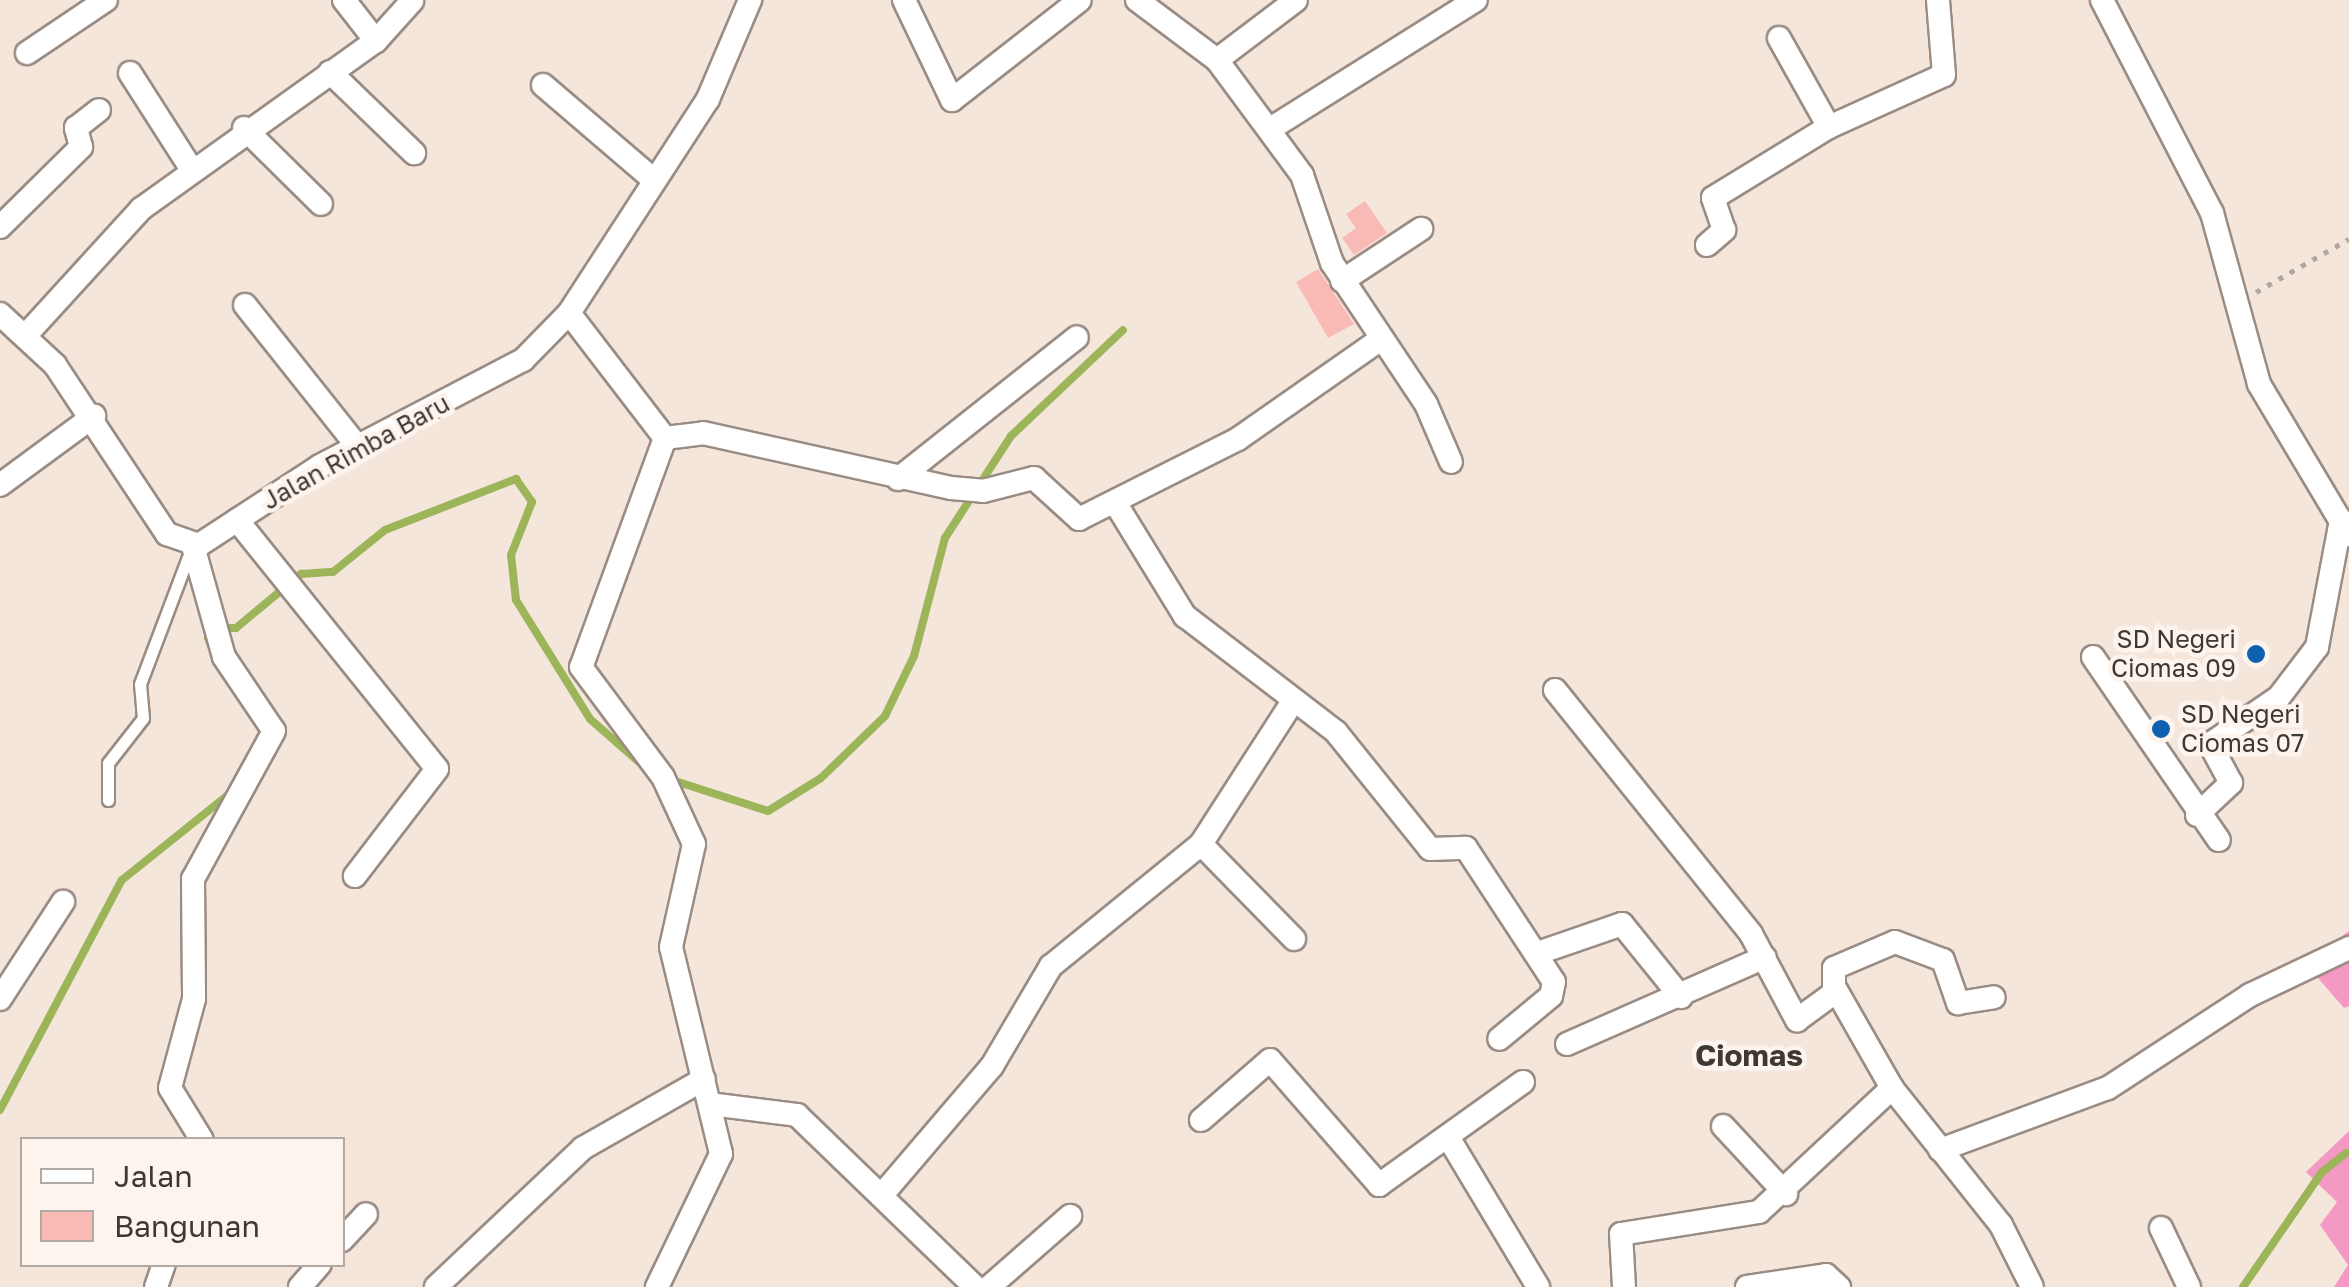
<!DOCTYPE html>
<html>
<head>
<meta charset="utf-8">
<style>
	body { margin:0 }
	#map { position:relative; width:2349px; height:1287px; overflow:hidden; background:#f5e6dc; font-family:"Golos Text",sans-serif }
	div>[style] { position:absolute }
	.green>* { inset:0; background:#f499c3 }
	.stream>* { height:8px; margin:-4px; padding:0 4px; transform-origin:4px; border-radius:4px; background:#9db559 }
	.building>* { inset:0; background:#f9bab5 }
	.path>* { height:5px; margin-top:-2.5px; transform-origin:0; background:repeating-linear-gradient(90deg,#b2a69e 0 5px,transparent 0 13px) }
	.roads { filter:drop-shadow(2px 0 #9a8c83) drop-shadow(-2px 0 #9a8c83) drop-shadow(0 2px #9a8c83) drop-shadow(0 -2px #9a8c83) }
	.service>* { height:11px; margin:-5.5px; padding:0 5.5px; transform-origin:5.5px; border-radius:5.5px; background:#fff }
	.minor>* { height:22px; margin:-11px; padding:0 11px; transform-origin:11px; border-radius:11px; background:#fff }
	.dots>* { width:28px; height:28px; translate:-50% -50%; box-sizing:border-box; border:5px solid #fdf4ee; border-radius:50% }
	span { translate:-50% -50%; white-space:nowrap; text-align:center; line-height:1.15; -webkit-text-stroke:9px #fdf4ee; paint-order:stroke }
	.street-label { font-size:25px; color:#3e3834 }
	.poi-label { font-size:25px; color:#3e3834 }
	.right { translate:-100% -50%; text-align:right }
	.left { translate:0 -50%; text-align:left }
	.quarter-label { font-size:30px; color:#3e3834; font-weight:700 }
	.legend { position:absolute; left:20px; top:1137px; width:325px; height:130px; box-sizing:border-box; background:#fdf4ee; border:2px solid #b1a9a4; margin:0; padding:12px 18px; list-style:none; font-size:30px; color:#3e3834 }
	.legend li { display:flex; align-items:center; gap:20px; height:50px }
	.legend b { width:50px; border:2px solid #b1a9a4 }
</style>
</head>
<body>
<div id="map">
	<div class="green">
		<div style="clip-path:polygon(2349px 931px,2349px 1006px,2344px 1008px,2305px 963px)"></div>
		<div style="clip-path:polygon(2349px 1131px,2349px 1287px,2334px 1287px,2348px 1265px,2320px 1225px,2337px 1202px,2306px 1172px)"></div>
	</div>
	<div class="stream">
		<div style="left:222px;top:628px;width:14px"></div>
		<div style="left:236px;top:628px;width:85px;rotate:-39.7deg"></div>
		<div style="left:301px;top:574px;width:32px;rotate:-4deg"></div>
		<div style="left:333px;top:572px;width:67px;rotate:-38.9deg"></div>
		<div style="left:385px;top:530px;width:141px;rotate:-21.3deg"></div>
		<div style="left:516px;top:479px;width:28px;rotate:55deg"></div>
		<div style="left:532px;top:502px;width:57px;rotate:111.6deg"></div>
		<div style="left:511px;top:555px;width:45px;rotate:83.7deg"></div>
		<div style="left:516px;top:600px;width:140px;rotate:58.1deg"></div>
		<div style="left:590px;top:719px;width:76px;rotate:41.3deg"></div>
		<div style="left:208px;top:638px;width:29px;rotate:68deg"></div>
		<div style="left:669px;top:779px;width:104px;rotate:17.9deg"></div>
		<div style="left:768px;top:811px;width:62px;rotate:-31.9deg"></div>
		<div style="left:821px;top:778px;width:89px;rotate:-44.1deg"></div>
		<div style="left:885px;top:716px;width:67px;rotate:-64.2deg"></div>
		<div style="left:914px;top:656px;width:122px;rotate:-75.3deg"></div>
		<div style="left:945px;top:538px;width:121px;rotate:-57.1deg"></div>
		<div style="left:1011px;top:436px;width:154px;rotate:-43.4deg"></div>
		<div style="left:0;top:1110px;width:260px;rotate:-62.1deg"></div>
		<div style="left:122px;top:880px;width:136px;rotate:-38.7deg"></div>
		<div style="left:2243px;top:1287px;width:140px;rotate:-55.5deg"></div>
		<div style="left:2322px;top:1172px;width:31px;rotate:-38deg"></div>
	</div>
	<div class="building">
		<div style="clip-path:polygon(1365px 201px,1387px 233px,1354px 255px,1342px 238px,1356px 228px,1346px 214px)"></div>
		<div style="clip-path:polygon(1318px 269px,1354px 324px,1328px 338px,1296px 282px)"></div>
	</div>
	<div class="path">
		<div style="left:2256px;top:292px;width:107px;rotate:-29.7deg"></div>
	</div>
	<div class="roads">
		<div class="service">
			<div style="left:108px;top:800px;width:37px;rotate:-90deg"></div>
			<div style="left:108px;top:763px;width:57px;rotate:-52.1deg"></div>
			<div style="left:143px;top:718px;width:34px;rotate:-95deg"></div>
			<div style="left:140px;top:684px;width:141px;rotate:-69.3deg"></div>
		</div>
		<div class="minor">
			<div style="left:344px;top:0;width:52px;rotate:52deg"></div>
			<div style="left:904px;top:0;width:111px;rotate:64.4deg"></div>
			<div style="left:952px;top:100px;width:162px;rotate:-38deg"></div>
			<div style="left:1137px;top:0;width:100px;rotate:36.9deg"></div>
			<div style="left:1217px;top:60px;width:143px;rotate:53.5deg"></div>
			<div style="left:1302px;top:175px;width:93px;rotate:71.2deg"></div>
			<div style="left:1332px;top:263px;width:169px;rotate:56.3deg"></div>
			<div style="left:1426px;top:404px;width:63px;rotate:66.7deg"></div>
			<div style="left:2102px;top:0;width:240px;rotate:62.7deg"></div>
			<div style="left:2212px;top:213px;width:177px;rotate:74.6deg"></div>
			<div style="left:2259px;top:384px;width:176px;rotate:59.2deg"></div>
			<div style="left:1779px;top:38px;width:102px;rotate:60.7deg"></div>
			<div style="left:27px;top:53px;width:95px;rotate:-33.9deg"></div>
			<div style="left:1217px;top:60px;width:99px;rotate:-37.2deg"></div>
			<div style="left:330px;top:72px;width:117px;rotate:44deg"></div>
			<div style="left:130px;top:73px;width:112px;rotate:57.4deg"></div>
			<div style="left:543px;top:85px;width:146px;rotate:40.6deg"></div>
			<div style="left:244px;top:128px;width:108px;rotate:44.6deg"></div>
			<div style="left:1270px;top:129px;width:243px;rotate:-32.1deg"></div>
			<div style="left:0;top:227px;width:114px;rotate:-44.6deg"></div>
			<div style="left:81px;top:147px;width:20px;rotate:-105deg"></div>
			<div style="left:76px;top:128px;width:29px;rotate:-38deg"></div>
			<div style="left:1707px;top:245px;width:23px;rotate:-41deg"></div>
			<div style="left:1724px;top:230px;width:34px;rotate:-109deg"></div>
			<div style="left:1713px;top:198px;width:136px;rotate:-31.5deg"></div>
			<div style="left:1829px;top:127px;width:126px;rotate:-24.3deg"></div>
			<div style="left:1944px;top:75px;width:75px;rotate:-94.6deg"></div>
			<div style="left:1342px;top:281px;width:95px;rotate:-33.4deg"></div>
			<div style="left:245px;top:305px;width:180px;rotate:51.5deg"></div>
			<div style="left:569px;top:313px;width:158px;rotate:52.5deg"></div>
			<div style="left:665px;top:438px;width:244px;rotate:110.1deg"></div>
			<div style="left:581px;top:667px;width:137px;rotate:53.3deg"></div>
			<div style="left:663px;top:777px;width:74px;rotate:65.2deg"></div>
			<div style="left:694px;top:844px;width:106px;rotate:102.6deg"></div>
			<div style="left:671px;top:947px;width:213px;rotate:76.4deg"></div>
			<div style="left:721px;top:1154px;width:148px;rotate:115.7deg"></div>
			<div style="left:0;top:314px;width:75px;rotate:42.8deg"></div>
			<div style="left:55px;top:365px;width:203px;rotate:56.5deg"></div>
			<div style="left:167px;top:534px;width:34px;rotate:19deg"></div>
			<div style="left:199px;top:545px;width:145px;rotate:-33.1deg"></div>
			<div style="left:320px;top:466px;width:229px;rotate:-27.6deg"></div>
			<div style="left:523px;top:360px;width:66px;rotate:-45.6deg"></div>
			<div style="left:569px;top:313px;width:255px;rotate:-57deg"></div>
			<div style="left:708px;top:99px;width:108px;rotate:-67deg"></div>
			<div style="left:26px;top:335px;width:171px;rotate:-47.6deg"></div>
			<div style="left:141px;top:209px;width:289px;rotate:-35.6deg"></div>
			<div style="left:376px;top:41px;width:54px;rotate:-48deg"></div>
			<div style="left:665px;top:438px;width:38px;rotate:-7deg"></div>
			<div style="left:703px;top:433px;width:254px;rotate:12.5deg"></div>
			<div style="left:951px;top:488px;width:32px;rotate:5deg"></div>
			<div style="left:983px;top:491px;width:53px;rotate:-14.3deg"></div>
			<div style="left:1034px;top:478px;width:61px;rotate:42.3deg"></div>
			<div style="left:1079px;top:519px;width:178px;rotate:-26.7deg"></div>
			<div style="left:1238px;top:439px;width:174px;rotate:-35deg"></div>
			<div style="left:898px;top:479px;width:228px;rotate:-38.4deg"></div>
			<div style="left:0;top:485px;width:117px;rotate:-36.3deg"></div>
			<div style="left:1116px;top:504px;width:132px;rotate:58.4deg"></div>
			<div style="left:1185px;top:616px;width:190px;rotate:37.5deg"></div>
			<div style="left:1336px;top:732px;width:150px;rotate:51.2deg"></div>
			<div style="left:1430px;top:849px;width:36px;rotate:-2deg"></div>
			<div style="left:1466px;top:848px;width:160px;rotate:56.7deg"></div>
			<div style="left:1554px;top:982px;width:14px;rotate:102deg"></div>
			<div style="left:1551px;top:996px;width:67px;rotate:140.4deg"></div>
			<div style="left:237px;top:520px;width:319px;rotate:51.2deg"></div>
			<div style="left:437px;top:769px;width:135px;rotate:127.5deg"></div>
			<div style="left:193px;top:546px;width:115px;rotate:74.4deg"></div>
			<div style="left:224px;top:657px;width:89px;rotate:56deg"></div>
			<div style="left:274px;top:731px;width:169px;rotate:118.7deg"></div>
			<div style="left:193px;top:879px;width:120px;rotate:89.5deg"></div>
			<div style="left:194px;top:999px;width:92px;rotate:105.1deg"></div>
			<div style="left:170px;top:1088px;width:61px;rotate:58.4deg"></div>
			<div style="left:2093px;top:657px;width:222px;rotate:55.5deg"></div>
			<div style="left:1555px;top:690px;width:313px;rotate:51.2deg"></div>
			<div style="left:1751px;top:934px;width:98px;rotate:61.9deg"></div>
			<div style="left:1797px;top:1020px;width:46px;rotate:-36.1deg"></div>
			<div style="left:1834px;top:993px;width:25px;rotate:-90deg"></div>
			<div style="left:1834px;top:968px;width:66px;rotate:-23.1deg"></div>
			<div style="left:1895px;top:942px;width:51px;rotate:20.6deg"></div>
			<div style="left:1943px;top:960px;width:46px;rotate:70.8deg"></div>
			<div style="left:1958px;top:1003px;width:36px;rotate:-9deg"></div>
			<div style="left:2197px;top:815px;width:47px;rotate:-43.3deg"></div>
			<div style="left:2231px;top:783px;width:44px;rotate:-118.3deg"></div>
			<div style="left:2210px;top:744px;width:83px;rotate:-34.3deg"></div>
			<div style="left:2279px;top:697px;width:63px;rotate:-52.8deg"></div>
			<div style="left:2317px;top:647px;width:129px;rotate:-79.3deg"></div>
			<div style="left:1201px;top:844px;width:133px;rotate:45.6deg"></div>
			<div style="left:1538px;top:953px;width:89px;rotate:-19deg"></div>
			<div style="left:1622px;top:924px;width:94px;rotate:51.1deg"></div>
			<div style="left:0;top:999px;width:116px;rotate:-57deg"></div>
			<div style="left:1567px;top:1044px;width:216px;rotate:-23.7deg"></div>
			<div style="left:1892px;top:1088px;width:175px;rotate:51.5deg"></div>
			<div style="left:2001px;top:1225px;width:69px;rotate:63.4deg"></div>
			<div style="left:710px;top:1104px;width:88px;rotate:7.2deg"></div>
			<div style="left:797px;top:1115px;width:248px;rotate:44deg"></div>
			<div style="left:1201px;top:1120px;width:91px;rotate:-41deg"></div>
			<div style="left:1270px;top:1060px;width:166px;rotate:48.9deg"></div>
			<div style="left:1379px;top:1185px;width:177px;rotate:-35.6deg"></div>
			<div style="left:1723px;top:1126px;width:93px;rotate:47.2deg"></div>
			<div style="left:1448px;top:1137px;width:175px;rotate:59deg"></div>
			<div style="left:1940px;top:1150px;width:179px;rotate:-20.3deg"></div>
			<div style="left:2108px;top:1088px;width:170px;rotate:-33.2deg"></div>
			<div style="left:2250px;top:995px;width:110px;rotate:-25.4deg"></div>
			<div style="left:881px;top:1196px;width:171px;rotate:-49.5deg"></div>
			<div style="left:992px;top:1066px;width:116px;rotate:-59.5deg"></div>
			<div style="left:1051px;top:966px;width:193px;rotate:-39.1deg"></div>
			<div style="left:1201px;top:844px;width:168px;rotate:-57.2deg"></div>
			<div style="left:2161px;top:1228px;width:65px;rotate:64.6deg"></div>
			<div style="left:342px;top:1240px;width:35px;rotate:-47deg"></div>
			<div style="left:156px;top:1287px;width:24px;rotate:-71deg"></div>
			<div style="left:300px;top:1287px;width:30px;rotate:-49deg"></div>
			<div style="left:436px;top:1287px;width:202px;rotate:-43.4deg"></div>
			<div style="left:583px;top:1148px;width:139px;rotate:-29.7deg"></div>
			<div style="left:989px;top:1287px;width:108px;rotate:-41.2deg"></div>
			<div style="left:1624px;top:1287px;width:53px;rotate:-93.2deg"></div>
			<div style="left:1621px;top:1234px;width:140px;rotate:-9.1deg"></div>
			<div style="left:1759px;top:1212px;width:182px;rotate:-43deg"></div>
			<div style="left:1892px;top:1088px;width:113px;rotate:-119.7deg"></div>
			<div style="left:1747px;top:1287px;width:80px;rotate:-8.6deg"></div>
			<div style="left:1826px;top:1275px;width:18px;rotate:43deg"></div>
		</div>
	</div>
	<div class="dots">
		<div style="left:2256px;top:654px;background:#0f60af"></div>
		<div style="left:2161px;top:729px;background:#0f60af"></div>
	</div>
	<div class="street-label">
		<span style="left:356px;top:452px;rotate:-29deg">Jalan Rimba Baru</span>
	</div>
	<div class="poi-label">
		<span class="right" style="left:2236px;top:654px">SD Negeri<br>Ciomas 09</span>
		<span class="left" style="left:2181px;top:729px">SD Negeri<br>Ciomas 07</span>
	</div>
	<div class="quarter-label">
		<span style="left:1749px;top:1055px">Ciomas</span>
	</div>
	<ul class="legend">
	<li><b style="height:12px;background:#fff"></b>Jalan</li>
	<li><b style="height:28px;background:#f9bab5"></b>Bangunan</li>
	</ul>
</div>
</body>
</html>
